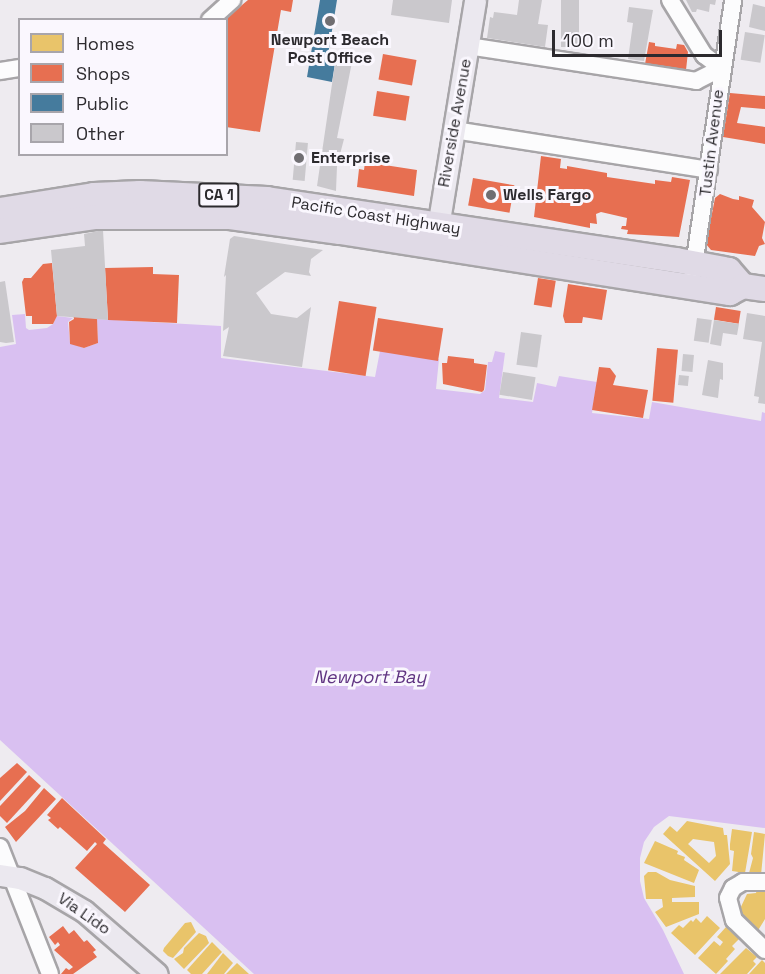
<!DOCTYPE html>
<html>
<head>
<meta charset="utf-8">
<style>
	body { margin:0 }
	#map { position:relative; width:765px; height:974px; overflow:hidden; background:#eeebf0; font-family:"Space Grotesk",sans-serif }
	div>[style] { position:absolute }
	.water>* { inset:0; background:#d9c0f1 }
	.homes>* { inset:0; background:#e9c46a }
	.shops>* { inset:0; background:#e76f51; transform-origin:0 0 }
	.public>* { inset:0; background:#457b9d }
	.building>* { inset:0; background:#cac8cc; transform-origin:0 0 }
	.roads { filter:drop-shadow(2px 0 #a7a5a8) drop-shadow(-2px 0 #a7a5a8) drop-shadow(0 2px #a7a5a8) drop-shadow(0 -2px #a7a5a8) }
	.minor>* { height:16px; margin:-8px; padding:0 8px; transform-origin:8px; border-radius:8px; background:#fcfcfd }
	.major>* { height:21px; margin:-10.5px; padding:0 10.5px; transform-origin:10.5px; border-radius:10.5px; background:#ebe8ef }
	.highway>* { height:24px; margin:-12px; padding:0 12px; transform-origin:12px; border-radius:12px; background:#e0dae6 }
	.dots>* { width:16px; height:16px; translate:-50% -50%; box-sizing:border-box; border:3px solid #faf7fe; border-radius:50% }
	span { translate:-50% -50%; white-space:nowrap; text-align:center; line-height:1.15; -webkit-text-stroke:6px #faf7fe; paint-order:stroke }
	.shield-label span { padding:2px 4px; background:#faf7fe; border:2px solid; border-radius:4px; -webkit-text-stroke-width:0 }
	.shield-label { font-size:15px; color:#2c2a2e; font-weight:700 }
	.poi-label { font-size:16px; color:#2c2a2e; font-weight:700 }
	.left { translate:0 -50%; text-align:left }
	.street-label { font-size:16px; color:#2c2a2e }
	.water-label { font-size:18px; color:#603482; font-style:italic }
	.legend { position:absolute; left:18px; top:18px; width:210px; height:138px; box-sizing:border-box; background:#faf7fe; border:2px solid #a8a5ab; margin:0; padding:8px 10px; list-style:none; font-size:18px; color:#2c2a2e }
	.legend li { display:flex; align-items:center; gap:12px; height:30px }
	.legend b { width:30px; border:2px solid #a8a5ab }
	.scale { position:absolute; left:552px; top:30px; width:170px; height:27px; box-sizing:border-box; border:3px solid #2c2a2e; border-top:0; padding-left:8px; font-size:18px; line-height:21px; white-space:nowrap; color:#2c2a2e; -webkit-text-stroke:4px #faf7fe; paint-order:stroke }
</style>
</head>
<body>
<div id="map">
	<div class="water">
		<div style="clip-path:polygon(25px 314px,26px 328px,29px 330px,47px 328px,53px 324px,57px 316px,73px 318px,68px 322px,70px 343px,84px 348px,98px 343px,97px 319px,221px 326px,221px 358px,375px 377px,380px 351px,439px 359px,436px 389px,480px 394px,485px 390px,488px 362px,492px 362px,495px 351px,505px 353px,499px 398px,533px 402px,537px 383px,556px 387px,559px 376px,597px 382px,592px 413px,649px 419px,652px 402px,761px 421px,762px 412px,765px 413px,765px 828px,669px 816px,654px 827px,644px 842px,640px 858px,640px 881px,644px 898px,663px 930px,684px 974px,254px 974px,0 740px,0 347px,16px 344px,12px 315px)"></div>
	</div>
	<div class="homes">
		<div style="clip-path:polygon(evenodd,687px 821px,723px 828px,724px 835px,727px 835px,730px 864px,715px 881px,663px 834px,670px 826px,677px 832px,687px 821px,693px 839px,714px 842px,716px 856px,709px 863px,688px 844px,693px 839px)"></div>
		<div style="clip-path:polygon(732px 829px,752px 832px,745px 873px,732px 871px,734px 851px,730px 850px,730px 844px)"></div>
		<div style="clip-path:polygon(754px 832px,765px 834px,761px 875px,749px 873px,753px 858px,751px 854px)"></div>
		<div style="clip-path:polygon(655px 841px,678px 851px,677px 854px,685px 857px,684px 860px,699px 870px,694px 883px,644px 863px)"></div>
		<div style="clip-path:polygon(648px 872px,656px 872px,670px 880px,695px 886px,695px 897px,672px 898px,672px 902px,699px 902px,699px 914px,666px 927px,655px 912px,663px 907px,662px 899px,646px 899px,644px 876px)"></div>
		<div style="clip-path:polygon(757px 890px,765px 892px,765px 919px,757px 932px,742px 917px,739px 911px,747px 894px,756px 893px)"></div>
		<div style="clip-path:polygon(707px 916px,720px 928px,695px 955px,671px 933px,679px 925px,683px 928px,691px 920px,693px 922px,696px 918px,701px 923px)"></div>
		<div style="clip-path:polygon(191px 922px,196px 932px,173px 958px,168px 956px,163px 951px,164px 948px,185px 923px)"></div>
		<div style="clip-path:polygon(726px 927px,739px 939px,732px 946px,735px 949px,726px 959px,728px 961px,716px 974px,698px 958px,714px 941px,720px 946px,723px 942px,717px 937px)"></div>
		<div style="clip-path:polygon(199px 933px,206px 936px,209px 943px,184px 969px,174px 959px,183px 953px,184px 948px)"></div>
		<div style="clip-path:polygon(212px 942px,222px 952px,202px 974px,191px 974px,187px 970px)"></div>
		<div style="clip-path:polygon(746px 948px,757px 957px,753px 961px,756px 964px,747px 974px,720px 974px)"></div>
		<div style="clip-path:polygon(223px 953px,233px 963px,224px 974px,207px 974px)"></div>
		<div style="clip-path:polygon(762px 960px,765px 963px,765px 974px,749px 974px)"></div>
		<div style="clip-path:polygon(237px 963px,249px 974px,226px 974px)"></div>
	</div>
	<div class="shops">
		<div style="clip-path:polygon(248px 0,293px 0,291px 12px,281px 10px,260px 132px,226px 127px,226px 20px,224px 20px)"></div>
		<div style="clip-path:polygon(649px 42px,655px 43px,655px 46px,676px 49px,677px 44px,684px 45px,688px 52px,686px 70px,645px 64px)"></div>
		<div style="left:383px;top:54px;width:34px;height:26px;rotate:10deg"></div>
		<div style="left:377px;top:91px;width:33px;height:25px;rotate:9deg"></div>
		<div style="clip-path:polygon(730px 93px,765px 96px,765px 109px,741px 107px,737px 123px,765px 127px,765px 144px,723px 137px)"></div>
		<div style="clip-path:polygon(541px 156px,561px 159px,560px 168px,567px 169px,567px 166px,607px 173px,607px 177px,655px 184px,655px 180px,671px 182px,672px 177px,690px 180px,679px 237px,627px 234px,628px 230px,621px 229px,622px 226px,626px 226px,627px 218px,601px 212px,596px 214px,597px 224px,590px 223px,590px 228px,534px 217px)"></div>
		<div style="clip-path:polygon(365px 162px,417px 170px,414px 196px,357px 187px,359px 169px,364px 170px)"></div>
		<div style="left:473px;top:178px;width:42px;height:28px;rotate:10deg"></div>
		<div style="clip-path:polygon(720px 194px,733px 199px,739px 200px,739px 196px,754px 200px,752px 207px,765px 222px,762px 238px,765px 244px,759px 246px,755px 256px,711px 250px,706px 244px,715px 198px)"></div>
		<div style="clip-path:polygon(52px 263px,57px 316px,53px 324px,32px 324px,32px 316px,26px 316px,22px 282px,24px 278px,31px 278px,43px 264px)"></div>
		<div style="clip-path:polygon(153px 267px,153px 274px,179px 275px,177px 323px,108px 320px,105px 268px)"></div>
		<div style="left:538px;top:278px;width:18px;height:27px;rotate:9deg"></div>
		<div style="clip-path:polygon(81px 284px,97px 289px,97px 310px,90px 313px,91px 316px,97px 318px,98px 343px,84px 348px,70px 344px,69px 322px,74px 319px,73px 313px,69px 311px,67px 290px)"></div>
		<div style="clip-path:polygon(568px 284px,607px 290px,602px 320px,583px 317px,582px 323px,565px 323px,563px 316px)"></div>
		<div style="left:339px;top:301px;width:38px;height:70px;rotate:9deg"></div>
		<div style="left:716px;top:307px;width:25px;height:13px;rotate:9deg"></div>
		<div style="left:378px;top:318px;width:66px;height:33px;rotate:9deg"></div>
		<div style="left:657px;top:348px;width:21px;height:53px;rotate:5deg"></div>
		<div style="clip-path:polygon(448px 356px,474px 359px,474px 363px,487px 365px,484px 390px,482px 392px,443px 384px,442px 363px,447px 363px)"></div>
		<div style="clip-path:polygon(599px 367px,610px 368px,616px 376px,613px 385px,648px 390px,643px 418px,592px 410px)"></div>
		<div style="clip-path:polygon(17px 763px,27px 772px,0 801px,0 778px)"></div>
		<div style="clip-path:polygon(29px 775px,41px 786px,7px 823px,0 816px,0 806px)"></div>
		<div style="clip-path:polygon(44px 788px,56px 799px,16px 842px,5px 827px,25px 811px)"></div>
		<div style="clip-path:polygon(62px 798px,106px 839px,103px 843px,150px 885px,125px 912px,75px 868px,97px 844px,95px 842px,87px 851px,60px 827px,58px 829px,48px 820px,51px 818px,47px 815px)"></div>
		<div style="clip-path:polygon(63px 926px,69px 934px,74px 930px,84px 942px,87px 940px,96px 950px,93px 952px,97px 957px,73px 974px,61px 974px,66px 968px,69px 970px,73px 967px,54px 950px,60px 945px,58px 942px,55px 945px,49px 937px)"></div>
	</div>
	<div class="public">
		<div style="clip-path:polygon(320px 0,337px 0,328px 55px,336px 57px,332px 82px,307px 77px)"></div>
	</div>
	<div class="building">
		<div style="clip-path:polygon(393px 0,452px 0,449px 23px,391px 15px)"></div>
		<div style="clip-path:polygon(519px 0,542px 0,538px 24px,548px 25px,545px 47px,487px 38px,490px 17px,493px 18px,494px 12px,517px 15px)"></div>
		<div style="left:561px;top:0;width:18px;height:47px"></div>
		<div style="clip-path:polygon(686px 0,716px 0,715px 5px,710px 4px,709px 12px,697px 9px,696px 12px,692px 12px)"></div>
		<div style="clip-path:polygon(753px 4px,765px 7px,765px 31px,749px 27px)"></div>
		<div style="clip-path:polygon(629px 7px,653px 10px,644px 61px,628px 59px,633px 23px,627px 22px)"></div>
		<div style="left:745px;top:32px;width:20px;height:28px;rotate:9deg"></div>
		<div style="clip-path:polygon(336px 57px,352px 62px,337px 138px,344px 139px,337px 166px,336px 191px,317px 186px)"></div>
		<div style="left:296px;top:142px;width:12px;height:38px;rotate:5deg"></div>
		<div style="clip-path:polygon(103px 230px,108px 320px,57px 316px,51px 250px,85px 246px,84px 234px)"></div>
		<div style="clip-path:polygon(234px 236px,323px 250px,311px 259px,309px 272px,311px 276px,285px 272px,256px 293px,271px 314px,297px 318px,311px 307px,302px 367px,223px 356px,229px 327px,223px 331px,226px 275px,224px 277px,230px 239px)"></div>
		<div style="clip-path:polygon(5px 281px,14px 342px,6px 343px,0 342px,0 282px)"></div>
		<div style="clip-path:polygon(747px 313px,765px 316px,765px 404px,758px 403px,759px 397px,754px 396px,762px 342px,743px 339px)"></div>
		<div style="left:697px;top:318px;width:15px;height:23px;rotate:8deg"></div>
		<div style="clip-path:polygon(714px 320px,739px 324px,737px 335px,723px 333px,721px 346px,710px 344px)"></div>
		<div style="left:521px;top:332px;width:21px;height:33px;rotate:8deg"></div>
		<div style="left:683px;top:354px;width:11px;height:17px;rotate:5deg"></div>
		<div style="clip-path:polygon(708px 360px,723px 363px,723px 380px,720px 379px,718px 398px,702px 395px)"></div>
		<div style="left:503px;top:372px;width:33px;height:23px;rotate:9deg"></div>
		<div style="left:679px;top:375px;width:10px;height:10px;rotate:6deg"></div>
	</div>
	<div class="roads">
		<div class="minor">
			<div style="left:670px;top:0;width:65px;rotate:58.3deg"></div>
			<div style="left:704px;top:55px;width:21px;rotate:37deg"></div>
			<div style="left:210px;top:20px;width:30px;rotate:-42deg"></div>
			<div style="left:468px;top:46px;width:231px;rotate:8.7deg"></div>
			<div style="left:696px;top:81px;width:28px;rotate:-27deg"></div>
			<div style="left:0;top:71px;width:20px;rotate:-9deg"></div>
			<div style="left:454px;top:130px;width:258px;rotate:8.9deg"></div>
			<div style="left:693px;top:272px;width:275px;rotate:-81.6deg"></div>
			<div style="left:0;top:847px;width:136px;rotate:68.5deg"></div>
			<div style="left:765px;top:882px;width:22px;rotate:180deg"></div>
			<div style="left:743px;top:882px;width:12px;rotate:149deg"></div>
			<div style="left:733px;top:888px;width:11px;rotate:117deg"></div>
			<div style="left:728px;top:898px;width:23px;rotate:75deg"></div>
			<div style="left:734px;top:920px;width:43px;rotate:44.1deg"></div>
		</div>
		<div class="major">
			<div style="left:436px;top:239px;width:242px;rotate:-80.7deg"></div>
			<div style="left:0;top:875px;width:20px;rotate:9deg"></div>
			<div style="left:20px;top:878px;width:27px;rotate:22deg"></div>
			<div style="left:45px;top:888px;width:45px;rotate:30.5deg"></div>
			<div style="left:84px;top:911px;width:96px;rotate:40.8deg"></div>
		</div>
		<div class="highway">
			<div style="left:0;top:210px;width:95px;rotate:-9.1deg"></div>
			<div style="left:94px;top:195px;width:46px;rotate:-2.5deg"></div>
			<div style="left:140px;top:193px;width:127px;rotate:2.7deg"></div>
			<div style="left:267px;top:199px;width:414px;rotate:8.5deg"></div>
			<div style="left:676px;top:260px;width:54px;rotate:10.7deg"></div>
			<div style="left:729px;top:270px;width:21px;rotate:49deg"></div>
			<div style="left:0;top:231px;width:97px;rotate:-8.3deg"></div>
			<div style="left:96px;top:217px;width:134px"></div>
			<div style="left:230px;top:217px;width:111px;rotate:7.8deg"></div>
			<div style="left:340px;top:232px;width:395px;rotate:8.9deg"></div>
			<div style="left:730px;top:293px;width:15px;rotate:-28deg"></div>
			<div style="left:743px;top:286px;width:22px;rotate:8deg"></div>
		</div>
	</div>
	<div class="dots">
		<div style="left:330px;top:21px;background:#706e72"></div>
		<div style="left:299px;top:158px;background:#706e72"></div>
		<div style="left:491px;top:195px;background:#706e72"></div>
	</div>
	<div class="shield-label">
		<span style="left:219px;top:195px">CA 1</span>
	</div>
	<div class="poi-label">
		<span style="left:330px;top:49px">Newport Beach<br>Post Office</span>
		<span class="left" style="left:311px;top:158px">Enterprise</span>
		<span class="left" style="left:503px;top:195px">Wells Fargo</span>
	</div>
	<div class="street-label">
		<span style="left:455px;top:123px;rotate:-80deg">Riverside Avenue</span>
		<span style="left:712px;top:143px;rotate:-83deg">Tustin Avenue</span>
		<span style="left:376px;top:216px;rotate:9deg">Pacific Coast Highway</span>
		<span style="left:84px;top:914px;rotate:35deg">Via Lido</span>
	</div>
	<div class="water-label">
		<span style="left:370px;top:677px">Newport Bay</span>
	</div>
	<ul class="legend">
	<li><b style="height:16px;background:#e9c46a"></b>Homes</li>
	<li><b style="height:16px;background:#e76f51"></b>Shops</li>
	<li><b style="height:16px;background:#457b9d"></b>Public</li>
	<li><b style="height:16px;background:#cac8cc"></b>Other</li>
	</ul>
	<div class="scale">100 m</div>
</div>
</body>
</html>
